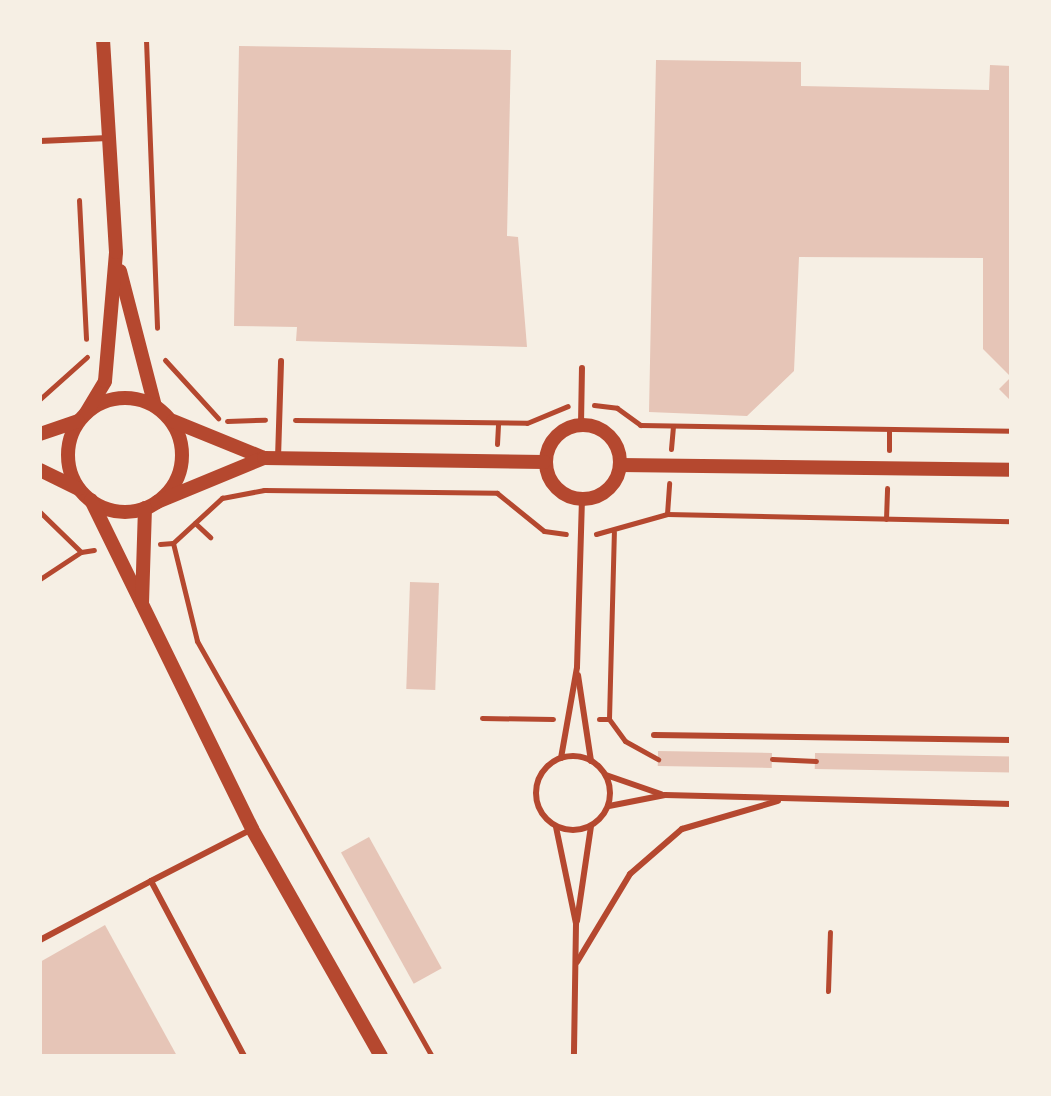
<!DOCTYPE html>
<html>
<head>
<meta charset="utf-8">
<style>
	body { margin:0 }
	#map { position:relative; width:1051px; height:1096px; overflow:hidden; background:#f6efe4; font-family:Literata,serif }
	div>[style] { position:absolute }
	.building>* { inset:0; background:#e6c5b7; transform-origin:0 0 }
	.path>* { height:5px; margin:-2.5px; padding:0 2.5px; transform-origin:2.5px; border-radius:2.5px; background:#b5482f }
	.service>* { height:6px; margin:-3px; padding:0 3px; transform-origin:3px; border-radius:3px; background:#b5482f }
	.service>.ring { margin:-3px; padding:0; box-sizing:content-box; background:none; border:6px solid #b5482f; border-radius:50% }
	.tertiary>* { height:14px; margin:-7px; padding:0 7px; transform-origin:7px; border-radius:7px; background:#b5482f }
	.tertiary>.ring { margin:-7px; padding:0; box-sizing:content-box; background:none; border:14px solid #b5482f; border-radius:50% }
	span { translate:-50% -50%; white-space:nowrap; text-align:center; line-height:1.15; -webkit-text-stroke:6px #f6efe4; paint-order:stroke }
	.frame { position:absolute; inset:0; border:42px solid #f6efe4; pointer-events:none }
</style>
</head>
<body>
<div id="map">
	<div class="building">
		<div style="clip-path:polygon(239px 46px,511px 50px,507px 236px,518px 237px,527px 347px,296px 341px,297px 327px,234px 326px)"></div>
		<div style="clip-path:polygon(656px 60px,801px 62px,801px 86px,989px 90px,990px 65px,1011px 66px,1011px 401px,999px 389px,1011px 377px,983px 349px,983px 258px,799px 257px,794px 371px,747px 416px,649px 412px)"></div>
		<div style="left:410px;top:582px;width:29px;height:107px;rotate:2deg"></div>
		<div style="left:658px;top:751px;width:114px;height:15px;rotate:1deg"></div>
		<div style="left:815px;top:753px;width:196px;height:16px;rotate:1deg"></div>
		<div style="left:369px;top:837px;width:150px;height:32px;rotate:61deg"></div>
		<div style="clip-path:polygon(105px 925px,177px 1056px,40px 1056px,40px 962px)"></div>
	</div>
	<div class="path">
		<div style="left:146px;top:40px;width:288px;rotate:87.8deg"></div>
		<div style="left:79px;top:200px;width:139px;rotate:87.1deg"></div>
		<div style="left:165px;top:360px;width:79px;rotate:47.6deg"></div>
		<div style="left:40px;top:399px;width:63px;rotate:-41.8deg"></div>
		<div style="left:594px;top:405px;width:23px;rotate:7deg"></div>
		<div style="left:617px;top:408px;width:29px;rotate:36deg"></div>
		<div style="left:640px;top:425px;width:371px;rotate:0.9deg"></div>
		<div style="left:295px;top:420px;width:232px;rotate:0.7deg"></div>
		<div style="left:527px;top:423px;width:44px;rotate:-22.5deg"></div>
		<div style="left:227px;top:421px;width:38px;rotate:-2deg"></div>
		<div style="left:497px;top:444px;width:21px;rotate:-87deg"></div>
		<div style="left:671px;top:449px;width:23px;rotate:-85deg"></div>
		<div style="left:889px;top:450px;width:21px;rotate:-90deg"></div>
		<div style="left:40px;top:512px;width:57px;rotate:44.3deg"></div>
		<div style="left:81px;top:552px;width:13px;rotate:-9deg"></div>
		<div style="left:667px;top:514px;width:31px;rotate:-86deg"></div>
		<div style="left:886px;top:519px;width:31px;rotate:-88deg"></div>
		<div style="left:195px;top:523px;width:21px;rotate:43deg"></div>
		<div style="left:596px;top:534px;width:74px;rotate:-15.7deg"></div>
		<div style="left:667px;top:514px;width:344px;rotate:1.2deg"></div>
		<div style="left:173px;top:543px;width:101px;rotate:76.2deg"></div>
		<div style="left:197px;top:641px;width:477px;rotate:60.5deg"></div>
		<div style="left:160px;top:544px;width:13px;rotate:-4deg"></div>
		<div style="left:173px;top:543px;width:67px;rotate:-42.6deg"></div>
		<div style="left:222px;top:498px;width:43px;rotate:-10.8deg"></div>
		<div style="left:264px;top:490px;width:233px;rotate:0.7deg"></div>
		<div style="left:497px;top:493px;width:60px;rotate:39deg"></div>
		<div style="left:544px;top:531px;width:22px;rotate:8deg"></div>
		<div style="left:40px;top:579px;width:49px;rotate:-33.4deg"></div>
		<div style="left:482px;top:718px;width:71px;rotate:0.8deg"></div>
		<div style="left:599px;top:719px;width:10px"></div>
		<div style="left:609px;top:719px;width:27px;rotate:54deg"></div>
		<div style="left:625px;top:741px;width:38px;rotate:29deg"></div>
		<div style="left:609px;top:719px;width:187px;rotate:-88.5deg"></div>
		<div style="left:772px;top:759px;width:44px;rotate:2.6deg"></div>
		<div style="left:828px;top:991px;width:59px;rotate:-88.1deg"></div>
	</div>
	<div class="service">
		<div style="left:40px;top:141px;width:68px;rotate:-2.5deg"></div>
		<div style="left:581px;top:424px;width:56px;rotate:-89deg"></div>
		<div style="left:278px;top:458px;width:97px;rotate:-88.2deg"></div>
		<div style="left:578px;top:675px;width:87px;rotate:81.4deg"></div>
		<div style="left:654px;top:735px;width:357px;rotate:0.8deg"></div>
		<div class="ring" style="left:536px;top:756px;width:68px;height:68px"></div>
		<div style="left:561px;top:758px;width:92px;rotate:-80deg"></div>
		<div style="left:577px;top:667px;width:167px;rotate:-88.3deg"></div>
		<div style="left:606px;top:775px;width:58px;rotate:19.1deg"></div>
		<div style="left:609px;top:806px;width:57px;rotate:-11.1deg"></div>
		<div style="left:665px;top:795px;width:346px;rotate:1.5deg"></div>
		<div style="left:556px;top:827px;width:99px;rotate:78.3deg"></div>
		<div style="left:576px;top:924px;width:132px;rotate:90.9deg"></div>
		<div style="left:577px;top:921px;width:96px;rotate:-81.6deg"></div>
		<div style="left:40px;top:940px;width:126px;rotate:-28deg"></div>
		<div style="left:577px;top:962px;width:103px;rotate:-58.9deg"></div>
		<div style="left:630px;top:874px;width:69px;rotate:-40.9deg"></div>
		<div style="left:682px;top:829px;width:100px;rotate:-16.3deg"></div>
		<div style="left:244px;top:1056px;width:198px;rotate:-118deg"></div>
		<div style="left:151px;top:881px;width:114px;rotate:-27.2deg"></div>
	</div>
	<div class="tertiary">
		<div style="left:120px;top:271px;width:139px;rotate:75.5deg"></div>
		<div class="ring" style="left:68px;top:398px;width:100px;height:100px"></div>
		<div style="left:86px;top:413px;width:37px;rotate:-59deg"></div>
		<div style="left:105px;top:381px;width:129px;rotate:-85.1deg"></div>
		<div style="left:116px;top:252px;width:212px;rotate:-93.5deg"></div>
		<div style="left:173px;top:421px;width:98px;rotate:22.1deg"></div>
		<div class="ring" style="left:546px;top:425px;width:60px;height:60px"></div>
		<div style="left:40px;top:434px;width:40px;rotate:-18.9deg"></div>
		<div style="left:620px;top:465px;width:391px;rotate:0.7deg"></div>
		<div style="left:40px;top:470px;width:43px;rotate:26deg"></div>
		<div style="left:91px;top:500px;width:366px;rotate:63.9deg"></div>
		<div style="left:252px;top:829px;width:261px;rotate:60.4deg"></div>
		<div style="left:157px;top:502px;width:116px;rotate:-22.4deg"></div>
		<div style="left:264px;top:458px;width:280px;rotate:0.8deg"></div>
		<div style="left:142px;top:603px;width:95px;rotate:-88.2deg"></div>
	</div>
	<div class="frame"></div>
</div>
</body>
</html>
